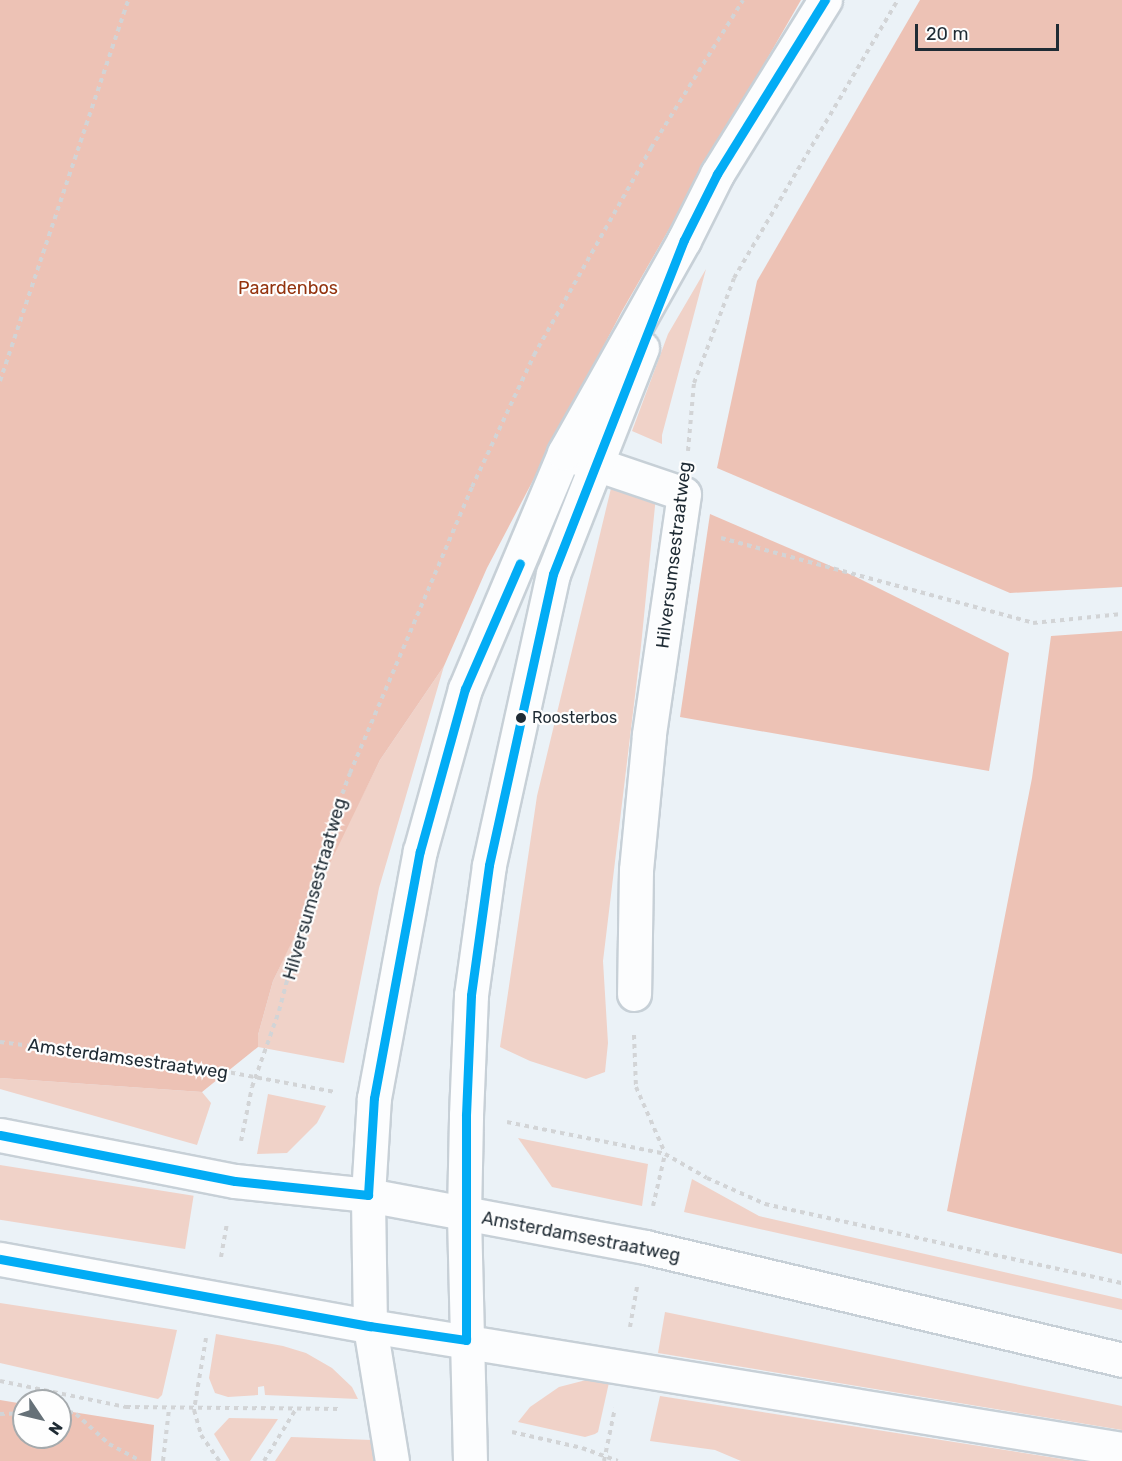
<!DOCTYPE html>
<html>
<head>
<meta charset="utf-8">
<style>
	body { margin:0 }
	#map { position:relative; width:1122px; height:1461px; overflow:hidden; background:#ebf2f7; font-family:Rubik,sans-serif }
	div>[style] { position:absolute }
	.green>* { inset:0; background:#f0d2c8; transform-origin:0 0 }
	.forest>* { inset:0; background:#edc2b5 }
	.path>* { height:4px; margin-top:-2px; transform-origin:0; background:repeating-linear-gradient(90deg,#d2d4d6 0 4.5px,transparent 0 9px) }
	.roads { filter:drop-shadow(2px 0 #c7d0d7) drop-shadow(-2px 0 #c7d0d7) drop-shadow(0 2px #c7d0d7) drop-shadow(0 -2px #c7d0d7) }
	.minor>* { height:33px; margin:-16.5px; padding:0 16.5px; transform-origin:16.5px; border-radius:16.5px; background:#fcfdfe }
	.major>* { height:33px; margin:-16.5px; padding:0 16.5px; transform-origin:16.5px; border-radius:16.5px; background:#fcfdfe }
	.bus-1>* { height:9px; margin:-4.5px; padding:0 4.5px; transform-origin:4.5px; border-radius:4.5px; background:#02acf5 }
	.dots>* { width:16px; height:16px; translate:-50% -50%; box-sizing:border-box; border:3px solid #fefefe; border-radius:50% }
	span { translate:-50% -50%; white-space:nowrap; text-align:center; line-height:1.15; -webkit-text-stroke:4.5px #fefefe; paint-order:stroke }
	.bus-label { font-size:16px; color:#1f2b34 }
	.left { translate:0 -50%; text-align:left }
	.park-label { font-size:18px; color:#94330e }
	.street-label { font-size:18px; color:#1f2b34 }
	.north { position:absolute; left:12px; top:1389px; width:60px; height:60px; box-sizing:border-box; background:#fefefe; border:2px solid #a5aaad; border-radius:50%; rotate:125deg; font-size:16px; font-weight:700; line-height:24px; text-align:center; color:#1f2b34 }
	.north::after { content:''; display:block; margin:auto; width:21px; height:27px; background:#667178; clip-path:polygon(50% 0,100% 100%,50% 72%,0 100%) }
	.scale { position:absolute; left:915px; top:24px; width:144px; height:27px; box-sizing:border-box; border:3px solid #1f2b34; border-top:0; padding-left:8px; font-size:18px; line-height:21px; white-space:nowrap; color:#1f2b34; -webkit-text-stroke:4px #fefefe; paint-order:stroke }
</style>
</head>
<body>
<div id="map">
	<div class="green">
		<div style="clip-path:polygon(706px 269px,662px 435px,662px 444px,632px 431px,668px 334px)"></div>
		<div style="clip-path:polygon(613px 480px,656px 496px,641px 646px,603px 961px,608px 1043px,605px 1072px,586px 1079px,530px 1061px,500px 1047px,537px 796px)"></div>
		<div style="clip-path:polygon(444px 666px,379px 888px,344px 1063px,258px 1047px,258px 1035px,273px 981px,318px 885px,380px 760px)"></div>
		<div style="clip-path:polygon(0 1078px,202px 1092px,211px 1103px,197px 1145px,0 1089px)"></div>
		<div style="clip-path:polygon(268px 1094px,326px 1106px,317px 1123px,287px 1153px,257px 1154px)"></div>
		<div style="clip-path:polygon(518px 1138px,648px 1164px,642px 1206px,552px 1187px)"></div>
		<div style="left:0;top:1165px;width:196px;height:54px;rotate:9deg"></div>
		<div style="clip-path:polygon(692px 1179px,759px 1216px,1122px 1299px,1122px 1310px,684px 1212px)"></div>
		<div style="clip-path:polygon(0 1303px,177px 1330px,162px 1395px,158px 1399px,0 1363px)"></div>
		<div style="clip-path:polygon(665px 1312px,1122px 1406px,1122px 1430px,658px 1353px)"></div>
		<div style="clip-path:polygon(216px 1334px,283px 1346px,306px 1353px,332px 1368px,352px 1387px,358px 1399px,265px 1395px,264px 1386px,258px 1387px,258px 1395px,228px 1397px,215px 1393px,209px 1378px)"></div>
		<div style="clip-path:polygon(610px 1378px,598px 1432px,595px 1434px,585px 1437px,518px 1422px,530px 1407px,559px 1387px,590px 1379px)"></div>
		<div style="clip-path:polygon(660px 1396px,1075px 1461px,741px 1461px,715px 1450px,650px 1441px)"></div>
		<div style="clip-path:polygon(229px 1418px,278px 1419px,250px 1461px,230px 1461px,214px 1434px)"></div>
		<div style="clip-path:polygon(291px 1437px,372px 1440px,376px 1461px,275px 1461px)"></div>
	</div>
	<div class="forest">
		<div style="clip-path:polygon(0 0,801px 0,622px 311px,487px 568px,444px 666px,380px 760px,273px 981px,258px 1035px,258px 1047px,202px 1092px,0 1078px)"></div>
		<div style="clip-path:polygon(920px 0,1122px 0,1122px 587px,1010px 593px,717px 468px,757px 281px)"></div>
		<div style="clip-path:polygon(710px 514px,854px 576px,1009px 653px,989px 771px,680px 717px)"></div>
		<div style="clip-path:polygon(1122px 631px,1122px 1254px,947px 1211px,1032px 778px,1051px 636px)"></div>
		<div style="clip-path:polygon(0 1400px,24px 1404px,24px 1437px,60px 1437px,60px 1410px,154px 1425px,151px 1461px,0 1461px)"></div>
	</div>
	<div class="path">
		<div style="left:0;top:381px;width:402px;rotate:-71.4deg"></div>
		<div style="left:688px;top:451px;width:68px;rotate:-85deg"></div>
		<div style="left:694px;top:383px;width:112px;rotate:-69.1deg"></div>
		<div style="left:734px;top:278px;width:323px;rotate:-59.5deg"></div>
		<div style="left:721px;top:538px;width:323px;rotate:15.2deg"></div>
		<div style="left:1033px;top:623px;width:89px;rotate:-5.8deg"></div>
		<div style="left:634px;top:1035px;width:52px;rotate:87.8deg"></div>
		<div style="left:636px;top:1087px;width:72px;rotate:66.3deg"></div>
		<div style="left:0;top:1042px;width:224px;rotate:7.4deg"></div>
		<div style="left:222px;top:1071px;width:115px;rotate:10.5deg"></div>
		<div style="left:507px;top:1122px;width:161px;rotate:11.4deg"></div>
		<div style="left:665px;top:1154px;width:48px;rotate:29.7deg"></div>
		<div style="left:707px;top:1178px;width:64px;rotate:24.1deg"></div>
		<div style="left:765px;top:1204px;width:366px;rotate:12.5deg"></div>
		<div style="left:241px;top:1141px;width:55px;rotate:-78.5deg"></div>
		<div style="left:252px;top:1087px;width:81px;rotate:-70.4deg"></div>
		<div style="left:279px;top:1011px;width:156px;rotate:-75.2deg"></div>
		<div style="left:319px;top:860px;width:43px;rotate:-71.1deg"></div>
		<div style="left:333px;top:819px;width:49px;rotate:-69.7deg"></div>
		<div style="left:350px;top:773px;width:311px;rotate:-66.9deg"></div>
		<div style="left:472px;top:487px;width:146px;rotate:-64.8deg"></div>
		<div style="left:534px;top:355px;width:238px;rotate:-60.5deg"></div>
		<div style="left:651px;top:148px;width:174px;rotate:-58.1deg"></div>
		<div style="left:653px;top:1206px;width:53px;rotate:-77deg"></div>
		<div style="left:221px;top:1257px;width:35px;rotate:-80deg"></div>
		<div style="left:630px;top:1327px;width:41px;rotate:-80.1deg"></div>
		<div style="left:206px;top:1338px;width:73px;rotate:99.5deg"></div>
		<div style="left:194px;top:1410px;width:26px;rotate:74deg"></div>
		<div style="left:201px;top:1435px;width:32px;rotate:55deg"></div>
		<div style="left:0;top:1381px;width:129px;rotate:11.7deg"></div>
		<div style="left:126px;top:1407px;width:215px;rotate:0.5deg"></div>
		<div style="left:60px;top:1409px;width:17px;rotate:17deg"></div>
		<div style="left:76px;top:1414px;width:45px;rotate:42.3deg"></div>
		<div style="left:109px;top:1444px;width:36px;rotate:28deg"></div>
		<div style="left:0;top:1414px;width:24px;rotate:-2deg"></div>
		<div style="left:512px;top:1432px;width:72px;rotate:12.9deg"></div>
		<div style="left:582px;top:1448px;width:38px;rotate:20deg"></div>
		<div style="left:163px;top:1461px;width:52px;rotate:-83.4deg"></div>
		<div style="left:264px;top:1461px;width:61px;rotate:-58.4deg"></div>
		<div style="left:604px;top:1461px;width:54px;rotate:-78.3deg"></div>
	</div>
	<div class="roads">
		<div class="minor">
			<div style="left:569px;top:455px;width:121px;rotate:18.7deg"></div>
			<div style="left:684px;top:494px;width:244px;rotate:98.3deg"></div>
			<div style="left:649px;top:735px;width:136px;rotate:95.5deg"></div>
			<div style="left:636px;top:870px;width:124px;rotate:90.9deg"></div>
		</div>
		<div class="major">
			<div style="left:0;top:1135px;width:239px;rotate:11.1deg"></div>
			<div style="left:235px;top:1181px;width:134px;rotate:6deg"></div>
			<div style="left:368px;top:1195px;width:282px;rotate:10.6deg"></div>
			<div style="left:645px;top:1247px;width:490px;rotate:13.3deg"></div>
			<div style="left:0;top:1259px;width:376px;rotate:10.3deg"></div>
			<div style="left:370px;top:1326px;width:762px;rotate:9.29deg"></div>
			<div style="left:392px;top:1461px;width:137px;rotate:-99.3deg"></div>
			<div style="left:370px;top:1326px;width:131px;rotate:-90.9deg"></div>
			<div style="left:368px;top:1195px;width:97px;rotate:-86.5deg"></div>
			<div style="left:374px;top:1098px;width:251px;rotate:-79.5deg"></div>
			<div style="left:420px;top:851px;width:168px;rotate:-74.5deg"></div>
			<div style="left:465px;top:689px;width:256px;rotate:-67.2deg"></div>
			<div style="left:564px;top:453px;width:244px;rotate:-60.6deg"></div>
			<div style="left:684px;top:240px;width:74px;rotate:-63.4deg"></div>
			<div style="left:717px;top:174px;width:205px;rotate:-58.2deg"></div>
			<div style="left:470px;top:1461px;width:247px;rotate:-91.4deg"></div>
			<div style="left:464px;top:1214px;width:99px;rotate:-88.8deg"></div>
			<div style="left:466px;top:1115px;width:120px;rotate:-87.6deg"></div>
			<div style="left:471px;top:995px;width:131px;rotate:-82.1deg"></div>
			<div style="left:489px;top:865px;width:298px;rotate:-77.6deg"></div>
			<div style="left:553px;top:574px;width:243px;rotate:-68.5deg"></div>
		</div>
	</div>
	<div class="bus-1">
		<div style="left:0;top:1135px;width:239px;rotate:11.1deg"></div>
		<div style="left:235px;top:1181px;width:134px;rotate:6deg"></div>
		<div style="left:368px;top:1195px;width:97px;rotate:-86.5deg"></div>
		<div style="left:374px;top:1098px;width:251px;rotate:-79.5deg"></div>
		<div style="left:420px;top:851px;width:168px;rotate:-74.5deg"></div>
		<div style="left:465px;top:689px;width:137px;rotate:-66.4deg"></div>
		<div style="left:0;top:1259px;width:376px;rotate:10.3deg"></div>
		<div style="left:370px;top:1326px;width:97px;rotate:8.3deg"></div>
		<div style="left:466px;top:1340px;width:225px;rotate:-90deg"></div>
		<div style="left:466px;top:1115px;width:120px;rotate:-87.6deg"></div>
		<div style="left:471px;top:995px;width:131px;rotate:-82.1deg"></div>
		<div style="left:489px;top:865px;width:298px;rotate:-77.6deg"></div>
		<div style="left:553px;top:574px;width:359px;rotate:-68.6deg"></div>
		<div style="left:684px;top:240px;width:74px;rotate:-63.4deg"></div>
		<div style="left:717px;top:174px;width:205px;rotate:-58.2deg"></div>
	</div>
	<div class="dots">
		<div style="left:521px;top:718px;background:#1f2b34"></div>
	</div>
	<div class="bus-label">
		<span class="left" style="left:532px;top:718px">Roosterbos</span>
	</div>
	<div class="park-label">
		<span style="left:288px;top:288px">Paardenbos</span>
	</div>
	<div class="street-label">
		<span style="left:674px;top:555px;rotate:-83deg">Hilversumsestraatweg</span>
		<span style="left:315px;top:889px;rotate:-74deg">Hilversumsestraatweg</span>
		<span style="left:128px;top:1059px;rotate:8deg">Amsterdamsestraatweg</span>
		<span style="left:581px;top:1237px;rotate:11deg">Amsterdamsestraatweg</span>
	</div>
	<div class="north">N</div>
	<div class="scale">20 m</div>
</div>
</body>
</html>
